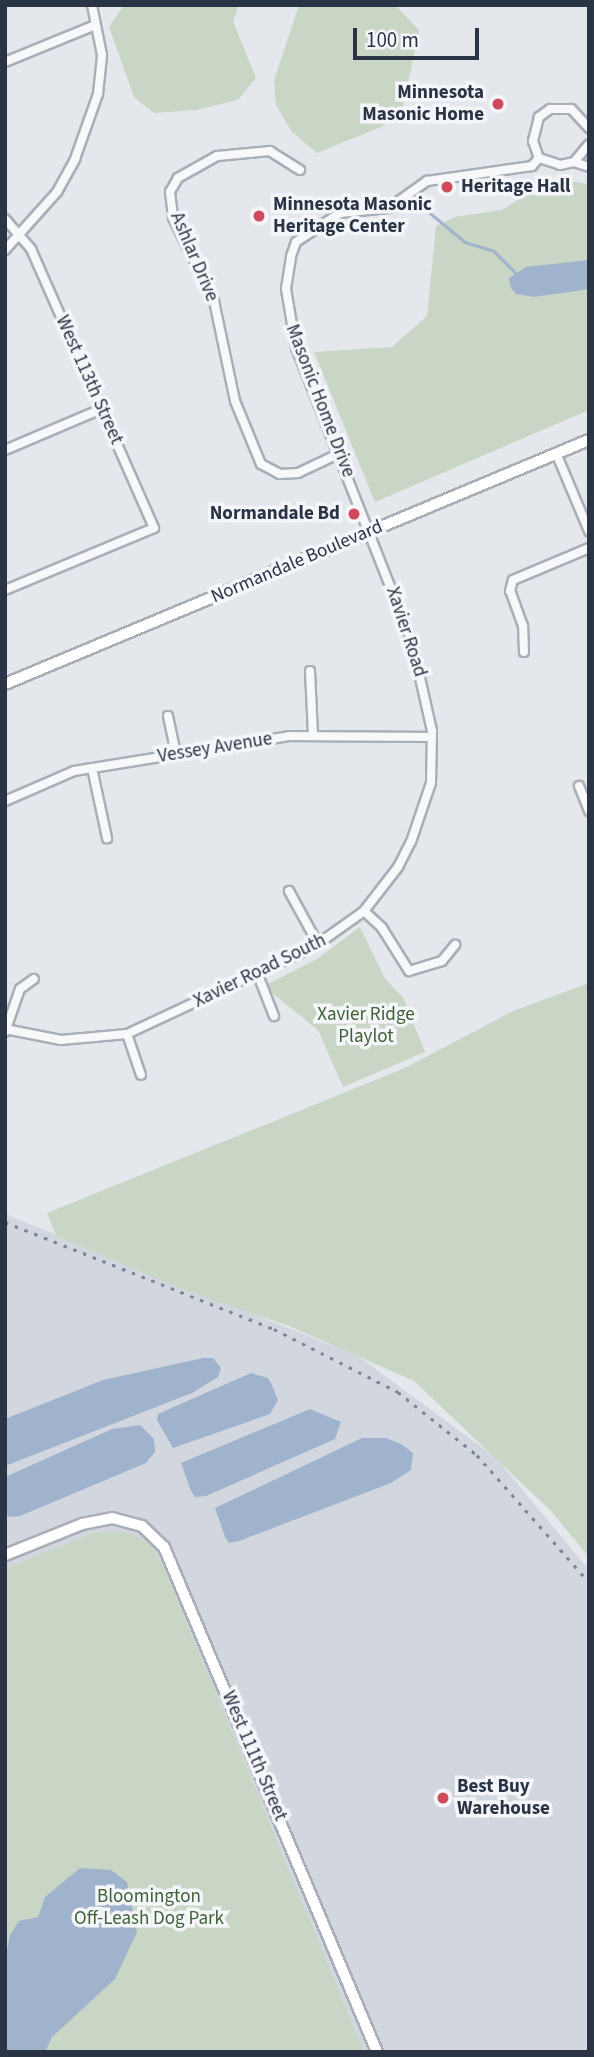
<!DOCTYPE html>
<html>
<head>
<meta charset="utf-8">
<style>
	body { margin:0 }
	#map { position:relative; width:594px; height:2057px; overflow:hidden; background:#e4e7ec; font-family:"Source Sans 3",sans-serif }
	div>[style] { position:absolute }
	.built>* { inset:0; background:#d2d6de }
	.green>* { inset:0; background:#c9d6c5 }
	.water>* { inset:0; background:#9fb4cc }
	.stream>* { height:2.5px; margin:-1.25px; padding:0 1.25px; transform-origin:1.25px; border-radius:1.25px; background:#9fb4cc }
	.roads { filter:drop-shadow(2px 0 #a9aeb7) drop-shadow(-2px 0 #a9aeb7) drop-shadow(0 2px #a9aeb7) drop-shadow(0 -2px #a9aeb7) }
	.street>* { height:8px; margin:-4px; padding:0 4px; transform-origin:4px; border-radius:4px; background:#f7f8fa }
	.secondary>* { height:10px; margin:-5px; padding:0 5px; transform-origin:5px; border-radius:5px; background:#fff }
	.rail>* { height:2.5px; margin-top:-1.25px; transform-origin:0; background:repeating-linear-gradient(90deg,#7d8696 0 3.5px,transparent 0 10.5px) }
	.dots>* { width:19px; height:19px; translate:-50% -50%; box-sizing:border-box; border:4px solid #f4f6f9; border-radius:50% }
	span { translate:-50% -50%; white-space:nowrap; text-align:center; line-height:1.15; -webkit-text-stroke:7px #f4f6f9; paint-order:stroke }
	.poi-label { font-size:19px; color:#2b3445; font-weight:700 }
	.right { translate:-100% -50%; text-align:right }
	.left { translate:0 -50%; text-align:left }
	.street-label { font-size:19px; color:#2b3445 }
	.park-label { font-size:19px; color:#3f6138 }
	.frame { position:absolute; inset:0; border:7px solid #2b3445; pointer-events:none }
	.scale { position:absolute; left:353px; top:28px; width:126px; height:32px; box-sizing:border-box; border:4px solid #2b3445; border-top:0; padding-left:9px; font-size:21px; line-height:24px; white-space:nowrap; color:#2b3445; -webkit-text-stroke:5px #f4f6f9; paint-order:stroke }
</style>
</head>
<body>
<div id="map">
	<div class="built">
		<div style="clip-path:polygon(5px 1214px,358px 1356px,496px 1458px,589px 1570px,589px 2052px,5px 2052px)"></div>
	</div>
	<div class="green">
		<div style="clip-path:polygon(124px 5px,239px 5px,233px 21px,256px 78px,238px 100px,196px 110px,154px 113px,134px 97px,109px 27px)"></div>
		<div style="clip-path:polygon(299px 5px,395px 5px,419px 30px,402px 111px,381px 127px,317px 153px,292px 132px,276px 105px,274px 80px)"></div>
		<div style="clip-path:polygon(562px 180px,589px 184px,589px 410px,375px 502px,314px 352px,392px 347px,427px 316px,436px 226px,455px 217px,502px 210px,547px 181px)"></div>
		<div style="clip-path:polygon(360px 927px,384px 977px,404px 999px,425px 1052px,343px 1087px,318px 1030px,272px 993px,268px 984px,317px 959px)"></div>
		<div style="clip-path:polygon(589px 983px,589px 1557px,550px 1510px,414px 1381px,289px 1326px,189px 1292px,56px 1236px,47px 1213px,405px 1068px,513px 1011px)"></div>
		<div style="clip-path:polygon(113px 1531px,133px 1534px,153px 1547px,163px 1566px,364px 2052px,9px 2052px,44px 2037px,5px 1945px,5px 1569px,92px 1533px)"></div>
	</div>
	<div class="water">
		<div style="clip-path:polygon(589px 260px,589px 289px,534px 297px,516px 294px,511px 288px,509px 278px,526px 267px)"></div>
		<div style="clip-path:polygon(203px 1358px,213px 1358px,221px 1368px,218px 1377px,192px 1393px,5px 1466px,5px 1419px,103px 1380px)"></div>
		<div style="clip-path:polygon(251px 1373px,268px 1378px,272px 1385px,278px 1400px,270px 1414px,173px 1448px,157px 1420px,158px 1414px)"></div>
		<div style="clip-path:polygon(310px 1409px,341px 1422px,335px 1439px,206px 1496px,195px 1497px,191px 1491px,181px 1463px)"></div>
		<div style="clip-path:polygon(140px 1425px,154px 1439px,155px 1452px,146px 1463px,20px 1516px,9px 1517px,5px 1512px,5px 1477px,112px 1429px)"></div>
		<div style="clip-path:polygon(362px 1438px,386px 1438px,401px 1444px,413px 1453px,411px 1470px,391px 1483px,239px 1541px,229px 1543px,225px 1537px,215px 1508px)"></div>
		<div style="clip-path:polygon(80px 1868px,111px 1870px,127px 1882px,137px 1932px,115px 1979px,52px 2037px,45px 2052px,5px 2052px,5px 1962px,10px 1935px,19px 1921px,38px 1917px,45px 1897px)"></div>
	</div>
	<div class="stream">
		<div style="left:430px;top:213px;width:45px;rotate:39.6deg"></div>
		<div style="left:465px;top:242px;width:30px;rotate:17deg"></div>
		<div style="left:494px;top:251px;width:31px;rotate:45deg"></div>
	</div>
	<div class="roads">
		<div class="street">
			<div style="left:5px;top:62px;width:97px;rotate:-22.3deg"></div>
			<div style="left:589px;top:128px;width:26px;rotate:-133deg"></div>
			<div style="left:571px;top:109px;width:21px;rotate:180deg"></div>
			<div style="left:550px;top:109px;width:14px;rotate:144deg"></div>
			<div style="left:539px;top:117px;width:25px;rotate:104deg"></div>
			<div style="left:533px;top:141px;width:18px;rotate:71deg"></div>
			<div style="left:539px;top:158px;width:22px;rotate:18deg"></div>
			<div style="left:560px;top:165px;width:14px;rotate:-12deg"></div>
			<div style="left:574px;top:162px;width:23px;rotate:-50deg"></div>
			<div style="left:574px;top:162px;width:16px;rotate:18deg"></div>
			<div style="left:300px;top:170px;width:36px;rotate:-148deg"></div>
			<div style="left:270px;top:151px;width:53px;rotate:174.6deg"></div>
			<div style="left:217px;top:156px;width:45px;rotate:150.6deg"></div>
			<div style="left:178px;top:178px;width:16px;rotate:120deg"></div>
			<div style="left:170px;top:192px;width:26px;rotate:83deg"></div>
			<div style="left:173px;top:218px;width:93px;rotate:63.7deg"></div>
			<div style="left:214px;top:301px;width:102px;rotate:78.1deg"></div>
			<div style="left:235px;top:401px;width:68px;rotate:67.6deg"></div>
			<div style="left:261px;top:464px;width:21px;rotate:28deg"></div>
			<div style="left:280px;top:474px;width:18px;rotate:-3deg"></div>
			<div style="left:298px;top:473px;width:47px;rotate:-25.5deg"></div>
			<div style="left:5px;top:219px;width:40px;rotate:49deg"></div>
			<div style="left:31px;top:249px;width:305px;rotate:66.2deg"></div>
			<div style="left:154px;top:528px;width:161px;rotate:157.4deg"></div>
			<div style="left:5px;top:250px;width:78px;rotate:-48.1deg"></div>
			<div style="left:57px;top:192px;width:38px;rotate:-61deg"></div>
			<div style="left:75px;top:159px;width:69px;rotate:-70.5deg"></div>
			<div style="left:98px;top:94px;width:39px;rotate:-84deg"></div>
			<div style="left:102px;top:55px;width:51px;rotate:-101.3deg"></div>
			<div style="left:5px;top:450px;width:104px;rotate:-23.1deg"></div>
			<div style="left:556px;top:453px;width:85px;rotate:67.1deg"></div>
			<div style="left:524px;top:652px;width:26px;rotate:-92deg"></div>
			<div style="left:523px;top:626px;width:37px;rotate:-110deg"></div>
			<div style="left:510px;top:591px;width:11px;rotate:-75deg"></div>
			<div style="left:513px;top:580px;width:82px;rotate:-22.8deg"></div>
			<div style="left:310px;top:671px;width:64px;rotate:87.3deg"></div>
			<div style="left:168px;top:716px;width:40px;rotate:78deg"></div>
			<div style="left:92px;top:768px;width:72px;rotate:77.9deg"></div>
			<div style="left:579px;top:786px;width:27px;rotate:68deg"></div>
			<div style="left:5px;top:801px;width:75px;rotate:-23.5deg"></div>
			<div style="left:74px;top:771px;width:218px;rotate:-9.2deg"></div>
			<div style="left:289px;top:736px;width:143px;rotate:0.4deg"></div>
			<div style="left:289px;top:891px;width:60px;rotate:61.3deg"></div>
			<div style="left:364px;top:911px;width:25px;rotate:43deg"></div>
			<div style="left:382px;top:928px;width:51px;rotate:57.9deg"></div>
			<div style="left:409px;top:971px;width:34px;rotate:-17deg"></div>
			<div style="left:442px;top:961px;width:21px;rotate:-51deg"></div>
			<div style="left:258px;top:975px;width:44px;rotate:68.7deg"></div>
			<div style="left:5px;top:1029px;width:57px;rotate:11.1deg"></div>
			<div style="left:61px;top:1040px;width:66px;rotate:-5.2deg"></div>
			<div style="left:127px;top:1034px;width:208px;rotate:-25.1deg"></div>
			<div style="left:315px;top:946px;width:60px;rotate:-35.5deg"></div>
			<div style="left:364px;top:911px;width:56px;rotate:-52.3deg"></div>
			<div style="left:398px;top:867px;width:28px;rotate:-63deg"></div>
			<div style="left:411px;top:842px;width:62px;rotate:-71.3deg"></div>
			<div style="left:431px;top:783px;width:52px;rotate:-88.9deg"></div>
			<div style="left:432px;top:731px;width:91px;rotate:-102.7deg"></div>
			<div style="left:412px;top:642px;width:316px;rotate:-111.5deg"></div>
			<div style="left:296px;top:348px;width:60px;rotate:-99.6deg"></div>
			<div style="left:286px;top:289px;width:33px;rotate:-81deg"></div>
			<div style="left:291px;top:256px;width:15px;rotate:-70deg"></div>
			<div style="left:296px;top:242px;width:53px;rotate:-33.4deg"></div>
			<div style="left:340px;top:213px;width:49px;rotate:-5.8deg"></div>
			<div style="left:389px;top:208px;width:47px;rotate:-35.4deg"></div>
			<div style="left:427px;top:181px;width:106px;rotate:-8.1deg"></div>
			<div style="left:532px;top:166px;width:11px;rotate:-49deg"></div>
			<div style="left:5px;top:1032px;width:46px;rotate:-70.8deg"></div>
			<div style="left:20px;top:989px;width:17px;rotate:-36deg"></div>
			<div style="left:127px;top:1034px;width:43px;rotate:71.1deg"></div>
		</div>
		<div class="secondary">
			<div style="left:5px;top:684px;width:633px;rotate:-22.68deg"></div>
			<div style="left:5px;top:1555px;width:83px;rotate:-21.9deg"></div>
			<div style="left:82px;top:1524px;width:31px;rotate:-11deg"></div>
			<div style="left:112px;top:1518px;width:31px;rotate:15deg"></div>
			<div style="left:142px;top:1526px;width:30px;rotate:44deg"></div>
			<div style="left:164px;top:1547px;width:548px;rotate:67.13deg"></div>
		</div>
	</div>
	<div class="rail">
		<div style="left:5px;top:1222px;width:289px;rotate:21.7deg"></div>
		<div style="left:274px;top:1329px;width:139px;rotate:26.9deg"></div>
		<div style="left:398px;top:1392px;width:101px;rotate:38.6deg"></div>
		<div style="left:477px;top:1455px;width:169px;rotate:48.6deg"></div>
	</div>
	<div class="dots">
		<div style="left:498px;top:104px;background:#d1495b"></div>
		<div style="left:447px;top:187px;background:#d1495b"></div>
		<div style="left:259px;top:216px;background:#d1495b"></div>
		<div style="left:354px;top:514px;background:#d1495b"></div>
		<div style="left:443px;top:1798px;background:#d1495b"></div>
	</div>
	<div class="poi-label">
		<span class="right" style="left:484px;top:104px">Minnesota<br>Masonic Home</span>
		<span class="left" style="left:461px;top:187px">Heritage Hall</span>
		<span class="left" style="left:273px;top:216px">Minnesota Masonic<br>Heritage Center</span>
		<span class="right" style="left:340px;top:514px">Normandale Bd</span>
		<span class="left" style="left:457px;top:1798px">Best Buy<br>Warehouse</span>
	</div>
	<div class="street-label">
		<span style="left:194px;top:257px;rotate:67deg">Ashlar Drive</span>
		<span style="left:89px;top:380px;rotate:66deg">West 113th Street</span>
		<span style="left:320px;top:401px;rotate:69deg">Masonic Home Drive</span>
		<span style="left:297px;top:562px;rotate:-23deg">Normandale Boulevard</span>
		<span style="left:406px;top:632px;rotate:72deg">Xavier Road</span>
		<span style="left:215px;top:748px;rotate:-9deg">Vessey Avenue</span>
		<span style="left:260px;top:971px;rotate:-26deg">Xavier Road South</span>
		<span style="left:254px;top:1756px;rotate:67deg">West 111th Street</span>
	</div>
	<div class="park-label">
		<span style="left:366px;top:1026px">Xavier Ridge<br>Playlot</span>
		<span style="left:149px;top:1908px">Bloomington<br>Off-Leash Dog Park</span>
	</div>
	<div class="frame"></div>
	<div class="scale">100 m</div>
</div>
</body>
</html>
